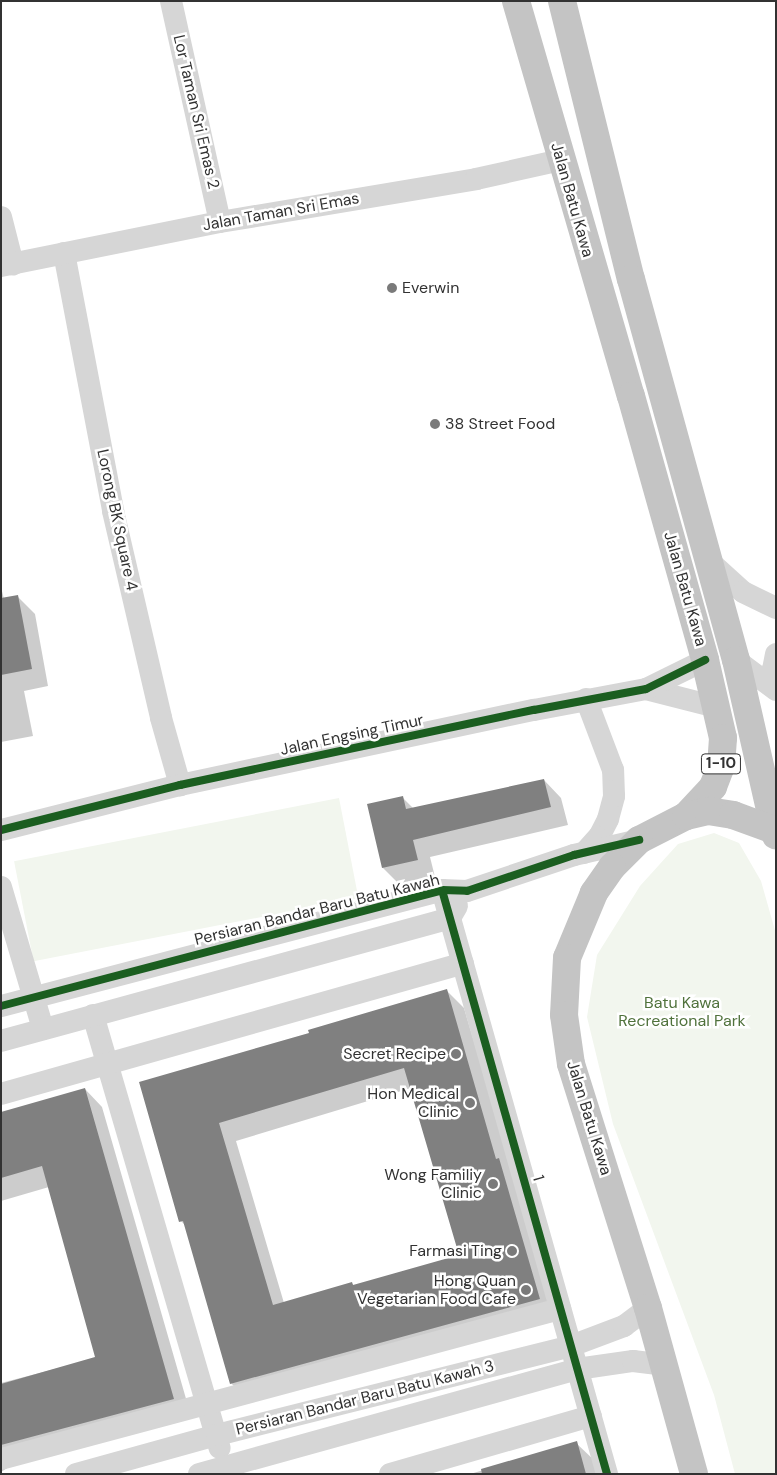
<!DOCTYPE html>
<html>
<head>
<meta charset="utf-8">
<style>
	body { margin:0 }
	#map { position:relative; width:777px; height:1475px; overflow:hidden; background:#fff; font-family:"DM Sans",sans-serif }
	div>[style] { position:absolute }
	.green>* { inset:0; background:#f2f6ee; transform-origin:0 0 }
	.shadow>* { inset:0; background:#0003 }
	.building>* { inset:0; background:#808080 }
	.street>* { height:22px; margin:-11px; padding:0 11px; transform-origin:11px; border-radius:11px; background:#d6d6d6 }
	.highway>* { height:28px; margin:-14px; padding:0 14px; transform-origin:14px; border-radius:14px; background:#c4c4c4 }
	.cycleway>* { height:8px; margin:-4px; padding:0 4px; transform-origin:4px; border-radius:4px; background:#1b5e20 }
	.dots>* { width:14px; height:14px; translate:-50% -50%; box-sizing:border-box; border:2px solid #fff; border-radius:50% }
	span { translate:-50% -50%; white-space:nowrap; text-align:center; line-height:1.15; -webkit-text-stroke:5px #fff; paint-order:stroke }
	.shield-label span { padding:1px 4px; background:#fff; border:1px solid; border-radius:4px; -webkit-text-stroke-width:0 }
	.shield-label { font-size:15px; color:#323232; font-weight:700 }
	.street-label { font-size:16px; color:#323232 }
	.poi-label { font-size:16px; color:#323232 }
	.left { translate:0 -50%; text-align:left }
	.right { translate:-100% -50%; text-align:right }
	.park-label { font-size:16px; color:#50723c }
	.frame { position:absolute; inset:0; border:2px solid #323232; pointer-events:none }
</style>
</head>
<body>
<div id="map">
	<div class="green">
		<div style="left:339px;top:798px;width:102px;height:331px;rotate:79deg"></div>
		<div style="clip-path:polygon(714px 833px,739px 843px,761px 881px,776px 934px,776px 1474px,735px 1474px,714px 1395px,613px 1124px,587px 1017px,597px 955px,640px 886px,678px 844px)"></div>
	</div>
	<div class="shadow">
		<div style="clip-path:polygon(1px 587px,4px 599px,17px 596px,35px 614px,48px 686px,24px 691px,33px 736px,1px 742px)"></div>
		<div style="clip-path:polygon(544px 780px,561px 798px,568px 825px,430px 857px,435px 877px,400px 885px,383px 868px,403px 798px,414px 809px)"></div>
		<div style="clip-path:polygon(evenodd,447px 991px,464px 1008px,556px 1317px,248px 1401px,231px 1383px,186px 1226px,181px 1221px,141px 1083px,311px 1034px,447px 991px,411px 1088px,461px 1255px,355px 1286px,352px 1284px,284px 1303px,236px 1141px,411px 1088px)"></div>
		<div style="clip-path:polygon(85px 1089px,102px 1107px,191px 1416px,15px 1463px,1px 1472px,1px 1383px,97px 1358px,49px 1187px,1px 1201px,1px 1114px)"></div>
		<div style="clip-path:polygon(576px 1443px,594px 1460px,598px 1474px,470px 1474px)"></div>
	</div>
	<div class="building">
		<div style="clip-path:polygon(18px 595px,32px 669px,1px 675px,1px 598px)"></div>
		<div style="clip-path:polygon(544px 779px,551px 807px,413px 840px,418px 860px,382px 868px,367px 804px,403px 796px,406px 809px)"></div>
		<div style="clip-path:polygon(evenodd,447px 989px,496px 1159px,499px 1158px,540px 1299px,230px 1384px,183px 1221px,179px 1222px,139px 1082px,309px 1033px,308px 1030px,447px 989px,404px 1068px,459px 1255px,353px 1285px,352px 1282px,273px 1305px,219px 1123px,404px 1068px)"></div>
		<div style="clip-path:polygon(85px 1088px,174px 1399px,1px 1445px,1px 1384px,95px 1357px,42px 1166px,1px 1178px,1px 1112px)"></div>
		<div style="clip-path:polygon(577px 1441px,586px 1474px,482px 1474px,481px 1469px)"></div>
	</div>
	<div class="street">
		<div style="left:171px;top:1px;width:226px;rotate:77.5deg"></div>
		<div style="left:1px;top:217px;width:49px;rotate:75.7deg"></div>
		<div style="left:64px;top:253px;width:263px;rotate:79.2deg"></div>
		<div style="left:113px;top:511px;width:212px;rotate:76.9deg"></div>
		<div style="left:161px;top:718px;width:70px;rotate:74.2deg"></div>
		<div style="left:1px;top:266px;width:223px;rotate:-11.4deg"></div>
		<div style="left:220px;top:222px;width:260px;rotate:-9.5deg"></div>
		<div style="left:476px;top:179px;width:87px;rotate:-12.6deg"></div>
		<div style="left:708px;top:560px;width:47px;rotate:42.4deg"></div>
		<div style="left:743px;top:592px;width:37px;rotate:26deg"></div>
		<div style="left:776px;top:654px;width:15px;rotate:101deg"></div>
		<div style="left:773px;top:669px;width:13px;rotate:77deg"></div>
		<div style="left:736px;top:660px;width:50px;rotate:36.9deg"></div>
		<div style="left:646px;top:689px;width:72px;rotate:14.4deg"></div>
		<div style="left:1px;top:830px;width:185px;rotate:-14.1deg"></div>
		<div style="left:180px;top:785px;width:362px;rotate:-12deg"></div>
		<div style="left:534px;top:710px;width:114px;rotate:-10.6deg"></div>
		<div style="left:646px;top:689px;width:66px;rotate:-26.2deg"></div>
		<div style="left:584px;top:853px;width:24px;rotate:-48deg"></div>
		<div style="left:600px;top:835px;width:18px;rotate:-63deg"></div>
		<div style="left:608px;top:819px;width:24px;rotate:-75deg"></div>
		<div style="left:614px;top:796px;width:26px;rotate:-92deg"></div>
		<div style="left:613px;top:770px;width:76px;rotate:-110.8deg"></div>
		<div style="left:1px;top:887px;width:148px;rotate:73.5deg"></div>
		<div style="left:442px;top:890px;width:607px;rotate:74.22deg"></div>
		<div style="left:1px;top:1006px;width:456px;rotate:-14.7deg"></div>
		<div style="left:442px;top:890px;width:25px;rotate:2deg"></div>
		<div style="left:467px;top:891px;width:113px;rotate:-18.6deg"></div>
		<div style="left:574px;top:855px;width:67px;rotate:-13deg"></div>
		<div style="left:93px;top:1015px;width:451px;rotate:73.7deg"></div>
		<div style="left:1px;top:1041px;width:466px;rotate:-15.3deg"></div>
		<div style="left:450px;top:918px;width:14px;rotate:-60deg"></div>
		<div style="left:1px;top:1094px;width:480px;rotate:-15.8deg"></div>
		<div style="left:1px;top:1459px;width:579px;rotate:-15.02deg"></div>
		<div style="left:76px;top:1474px;width:146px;rotate:-15.5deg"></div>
		<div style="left:217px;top:1435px;width:365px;rotate:-14.1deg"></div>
		<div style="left:571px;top:1346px;width:57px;rotate:-20.7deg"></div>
		<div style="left:624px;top:1326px;width:30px;rotate:-37deg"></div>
		<div style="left:199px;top:1474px;width:392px;rotate:-15.5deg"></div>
		<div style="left:577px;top:1369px;width:57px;rotate:-8.1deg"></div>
		<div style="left:633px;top:1361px;width:31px;rotate:7deg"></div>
		<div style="left:390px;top:1474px;width:209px;rotate:-16.1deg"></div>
	</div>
	<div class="highway">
		<div style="left:516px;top:1px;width:411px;rotate:73.8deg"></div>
		<div style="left:631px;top:396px;width:274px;rotate:74.3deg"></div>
		<div style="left:705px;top:660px;width:80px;rotate:77deg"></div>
		<div style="left:723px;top:738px;width:28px;rotate:94deg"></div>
		<div style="left:721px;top:766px;width:22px;rotate:111deg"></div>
		<div style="left:713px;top:787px;width:40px;rotate:133deg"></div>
		<div style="left:686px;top:816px;width:53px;rotate:152.9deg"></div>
		<div style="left:639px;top:840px;width:38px;rotate:135deg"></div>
		<div style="left:612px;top:867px;width:32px;rotate:125deg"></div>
		<div style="left:594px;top:893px;width:70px;rotate:112.6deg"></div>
		<div style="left:567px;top:958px;width:57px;rotate:93deg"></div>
		<div style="left:564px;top:1015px;width:49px;rotate:81.9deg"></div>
		<div style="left:571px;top:1064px;width:256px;rotate:72.5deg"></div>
		<div style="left:648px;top:1308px;width:172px;rotate:74.5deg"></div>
		<div style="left:562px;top:1px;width:286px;rotate:76.1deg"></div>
		<div style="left:631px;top:279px;width:395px;rotate:74.6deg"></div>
		<div style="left:736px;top:660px;width:180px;rotate:77.2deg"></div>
		<div style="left:686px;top:816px;width:23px;rotate:-13deg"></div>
		<div style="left:708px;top:811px;width:25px;rotate:9deg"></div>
		<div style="left:733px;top:815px;width:44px;rotate:20.1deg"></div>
	</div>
	<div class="cycleway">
		<div style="left:1px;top:830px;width:185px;rotate:-14.1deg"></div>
		<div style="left:180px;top:785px;width:362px;rotate:-12deg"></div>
		<div style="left:534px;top:710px;width:114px;rotate:-10.6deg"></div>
		<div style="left:646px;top:689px;width:66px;rotate:-26.2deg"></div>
		<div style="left:442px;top:890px;width:607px;rotate:74.22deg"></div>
		<div style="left:1px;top:1006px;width:456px;rotate:-14.7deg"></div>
		<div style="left:442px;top:890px;width:25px;rotate:2deg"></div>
		<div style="left:467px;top:891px;width:113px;rotate:-18.6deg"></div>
		<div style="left:574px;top:855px;width:67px;rotate:-13deg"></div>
	</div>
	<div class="dots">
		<div style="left:392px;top:288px;background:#7a7a7a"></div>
		<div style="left:435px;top:424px;background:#7a7a7a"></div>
		<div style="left:456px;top:1054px;background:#7a7a7a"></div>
		<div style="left:470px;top:1103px;background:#7a7a7a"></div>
		<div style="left:493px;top:1184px;background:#7a7a7a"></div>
		<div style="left:512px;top:1251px;background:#7a7a7a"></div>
		<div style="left:526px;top:1290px;background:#7a7a7a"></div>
	</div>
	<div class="shield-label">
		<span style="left:721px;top:764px">1-10</span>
	</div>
	<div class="street-label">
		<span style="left:196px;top:112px;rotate:77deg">Lor Taman Sri Emas 2</span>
		<span style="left:572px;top:200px;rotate:74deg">Jalan Batu Kawa</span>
		<span style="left:281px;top:212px;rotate:-10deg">Jalan Taman Sri Emas</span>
		<span style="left:117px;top:520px;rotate:78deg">Lorong BK Square 4</span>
		<span style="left:685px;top:589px;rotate:74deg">Jalan Batu Kawa</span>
		<span style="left:352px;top:735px;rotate:-12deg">Jalan Engsing Timur</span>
		<span style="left:317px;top:910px;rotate:-14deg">Persiaran Bandar Baru Batu Kawah</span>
		<span style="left:589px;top:1118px;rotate:73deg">Jalan Batu Kawa</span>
		<span style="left:538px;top:1178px;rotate:74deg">1</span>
		<span style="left:365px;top:1398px;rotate:-14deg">Persiaran Bandar Baru Batu Kawah 3</span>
	</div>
	<div class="poi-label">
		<span class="left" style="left:402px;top:288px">Everwin</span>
		<span class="left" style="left:445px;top:424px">38 Street Food</span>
		<span class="right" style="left:446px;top:1054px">Secret Recipe</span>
		<span class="right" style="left:459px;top:1103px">Hon Medical<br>Clinic</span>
		<span class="right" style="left:482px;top:1184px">Wong Familiy<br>Clinic</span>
		<span class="right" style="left:502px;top:1251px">Farmasi Ting</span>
		<span class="right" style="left:516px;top:1290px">Hong Quan<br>Vegetarian Food Cafe</span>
	</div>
	<div class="park-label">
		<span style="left:682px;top:1012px">Batu Kawa<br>Recreational Park</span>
	</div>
	<div class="frame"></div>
</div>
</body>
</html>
